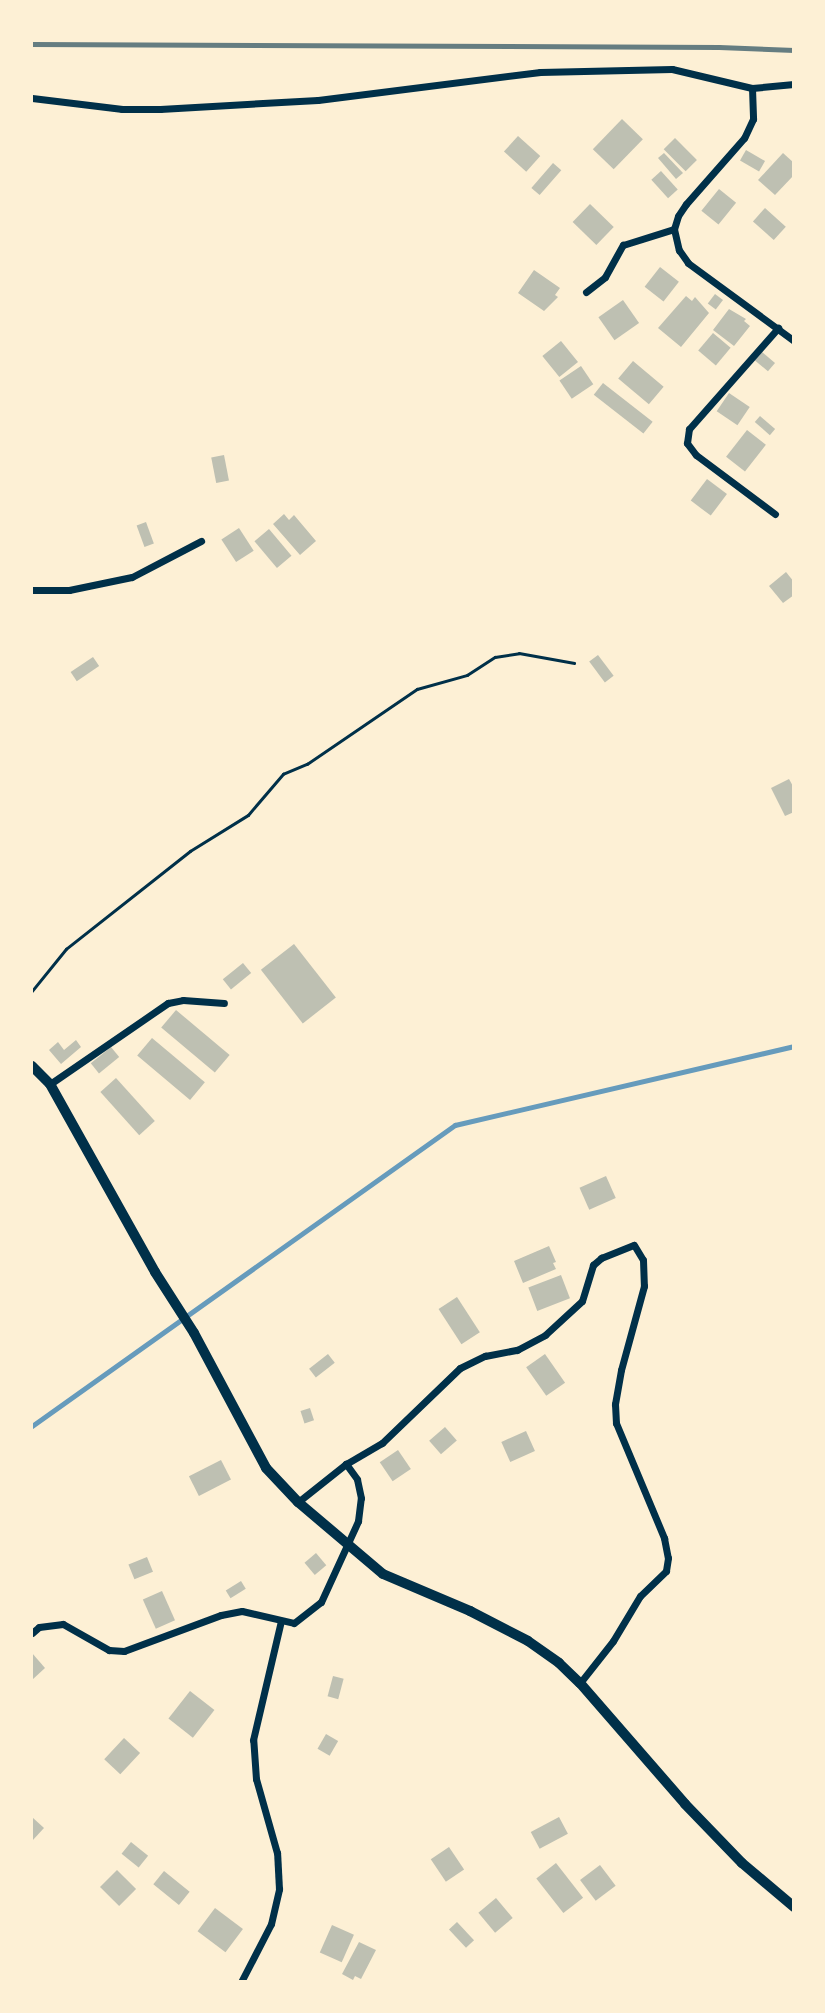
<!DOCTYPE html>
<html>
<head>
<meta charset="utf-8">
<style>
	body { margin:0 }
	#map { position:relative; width:825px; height:2013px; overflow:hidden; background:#fdf0d5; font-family:Jost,sans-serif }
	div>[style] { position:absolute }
	.stream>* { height:4.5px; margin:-2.25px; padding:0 2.25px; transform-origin:2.25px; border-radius:2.25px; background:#669bbc }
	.building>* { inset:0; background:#bec0b2; transform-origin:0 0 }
	.path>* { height:2.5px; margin:-1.25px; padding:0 1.25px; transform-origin:1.25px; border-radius:1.25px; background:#003049 }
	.minor>* { height:7px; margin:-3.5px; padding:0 3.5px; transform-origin:3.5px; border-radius:3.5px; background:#003049 }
	.tertiary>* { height:10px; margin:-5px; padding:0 5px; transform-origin:5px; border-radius:5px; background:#003049 }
	.rail>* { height:4.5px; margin:-2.25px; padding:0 2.25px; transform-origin:2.25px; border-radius:2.25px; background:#657d81 }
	span { translate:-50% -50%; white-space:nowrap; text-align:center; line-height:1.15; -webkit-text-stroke:6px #fdf0d5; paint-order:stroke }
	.frame { position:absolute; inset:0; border:33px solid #fdf0d5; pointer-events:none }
</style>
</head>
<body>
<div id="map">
	<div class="stream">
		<div style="left:32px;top:1426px;width:519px;rotate:-35.44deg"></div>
		<div style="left:455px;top:1125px;width:348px;rotate:-13.1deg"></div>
	</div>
	<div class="building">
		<div style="left:622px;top:119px;width:29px;height:42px;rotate:44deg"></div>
		<div style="left:518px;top:136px;width:30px;height:21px;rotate:42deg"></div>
		<div style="left:675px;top:138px;width:31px;height:16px;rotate:45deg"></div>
		<div style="left:746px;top:150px;width:22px;height:12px;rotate:30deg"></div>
		<div style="clip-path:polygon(664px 153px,683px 173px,676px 179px,658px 158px)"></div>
		<div style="clip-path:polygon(783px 153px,794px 163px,794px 175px,775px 195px,758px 180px)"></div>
		<div style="left:553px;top:163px;width:11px;height:33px;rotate:41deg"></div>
		<div style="left:661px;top:171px;width:25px;height:13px;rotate:48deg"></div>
		<div style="left:719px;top:189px;width:22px;height:28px;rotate:39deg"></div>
		<div style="left:590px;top:204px;width:33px;height:25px;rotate:44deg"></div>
		<div style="left:765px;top:208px;width:28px;height:18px;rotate:42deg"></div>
		<div style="left:660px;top:267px;width:24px;height:25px;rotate:38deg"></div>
		<div style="clip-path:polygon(534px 270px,560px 288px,555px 295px,558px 297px,544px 311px,518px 293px)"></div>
		<div style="left:715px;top:294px;width:10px;height:12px;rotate:37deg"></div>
		<div style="clip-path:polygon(686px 296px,692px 301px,695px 297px,709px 313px,681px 347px,658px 328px)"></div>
		<div style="left:623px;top:300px;width:28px;height:30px;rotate:55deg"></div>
		<div style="clip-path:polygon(729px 309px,746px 319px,744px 321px,750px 326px,734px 346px,713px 330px)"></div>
		<div style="left:713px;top:333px;width:23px;height:23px;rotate:40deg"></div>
		<div style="left:561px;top:341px;width:27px;height:24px;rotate:51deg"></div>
		<div style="left:762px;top:352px;width:17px;height:11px;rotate:40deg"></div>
		<div style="left:633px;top:361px;width:40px;height:23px;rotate:40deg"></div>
		<div style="left:581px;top:366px;width:22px;height:26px;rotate:56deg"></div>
		<div style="left:603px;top:383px;width:63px;height:15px;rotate:38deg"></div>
		<div style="left:729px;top:393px;width:25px;height:22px;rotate:34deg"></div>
		<div style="left:760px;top:416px;width:20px;height:8px;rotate:41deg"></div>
		<div style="left:747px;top:430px;width:24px;height:34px;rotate:38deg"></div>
		<div style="left:224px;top:455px;width:26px;height:13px;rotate:79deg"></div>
		<div style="left:707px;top:479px;width:25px;height:27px;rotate:37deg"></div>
		<div style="clip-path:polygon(284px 514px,289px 520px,294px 515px,316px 541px,300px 555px,273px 524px)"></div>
		<div style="left:146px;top:522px;width:23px;height:10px;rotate:70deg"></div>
		<div style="left:239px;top:528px;width:27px;height:21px;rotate:57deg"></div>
		<div style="left:269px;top:529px;width:35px;height:19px;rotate:50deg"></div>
		<div style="clip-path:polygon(786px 572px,794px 582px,794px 595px,783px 603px,769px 586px)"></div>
		<div style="left:598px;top:655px;width:26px;height:11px;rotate:53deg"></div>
		<div style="left:93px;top:657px;width:11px;height:27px;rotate:56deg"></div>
		<div style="clip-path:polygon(789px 779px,794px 788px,794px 812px,785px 816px,771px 788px)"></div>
		<div style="left:294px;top:944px;width:68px;height:42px;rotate:52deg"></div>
		<div style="left:243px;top:963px;width:13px;height:26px;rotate:51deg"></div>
		<div style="left:176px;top:1010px;width:70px;height:23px;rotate:40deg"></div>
		<div style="left:152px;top:1038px;width:69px;height:23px;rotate:40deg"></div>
		<div style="clip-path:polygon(76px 1040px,81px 1047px,61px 1064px,49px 1050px,58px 1042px,64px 1050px)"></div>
		<div style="left:111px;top:1047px;width:13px;height:26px;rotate:51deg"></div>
		<div style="left:116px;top:1078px;width:58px;height:21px;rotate:48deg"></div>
		<div style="left:606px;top:1176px;width:24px;height:29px;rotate:66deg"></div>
		<div style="clip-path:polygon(549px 1246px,556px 1262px,553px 1263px,556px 1269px,523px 1283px,514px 1261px)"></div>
		<div style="left:561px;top:1275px;width:25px;height:35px;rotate:69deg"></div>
		<div style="left:457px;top:1297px;width:42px;height:22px;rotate:57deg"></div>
		<div style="left:328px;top:1354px;width:11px;height:24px;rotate:52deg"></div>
		<div style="left:545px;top:1354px;width:35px;height:23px;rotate:55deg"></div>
		<div style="left:310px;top:1408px;width:13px;height:10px;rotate:72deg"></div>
		<div style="left:445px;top:1427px;width:18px;height:21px;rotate:49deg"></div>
		<div style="left:526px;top:1431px;width:22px;height:27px;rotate:66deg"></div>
		<div style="left:398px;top:1450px;width:23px;height:22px;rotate:56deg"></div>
		<div style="left:221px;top:1460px;width:22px;height:36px;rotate:63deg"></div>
		<div style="left:316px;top:1553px;width:16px;height:15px;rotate:50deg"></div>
		<div style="left:147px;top:1557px;width:16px;height:20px;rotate:68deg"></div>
		<div style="left:241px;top:1581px;width:9px;height:18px;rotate:58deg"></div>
		<div style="left:162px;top:1591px;width:32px;height:21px;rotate:66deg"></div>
		<div style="clip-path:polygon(32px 1653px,45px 1668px,32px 1680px)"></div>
		<div style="left:333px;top:1676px;width:11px;height:21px;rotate:15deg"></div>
		<div style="left:190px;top:1691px;width:31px;height:35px;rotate:38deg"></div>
		<div style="left:326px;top:1734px;width:14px;height:17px;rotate:30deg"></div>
		<div style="left:124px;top:1738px;width:22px;height:29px;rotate:43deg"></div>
		<div style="clip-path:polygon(32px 1817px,44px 1828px,32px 1841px)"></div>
		<div style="left:559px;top:1817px;width:19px;height:32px;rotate:62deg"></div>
		<div style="left:131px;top:1842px;width:22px;height:15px;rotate:39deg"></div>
		<div style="left:449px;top:1847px;width:27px;height:22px;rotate:56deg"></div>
		<div style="left:556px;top:1863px;width:44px;height:25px;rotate:52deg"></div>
		<div style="left:600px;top:1865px;width:26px;height:25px;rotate:53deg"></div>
		<div style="left:117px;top:1870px;width:27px;height:24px;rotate:45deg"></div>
		<div style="left:164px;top:1871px;width:33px;height:17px;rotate:39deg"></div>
		<div style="left:496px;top:1898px;width:26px;height:23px;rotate:50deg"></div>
		<div style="left:215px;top:1908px;width:35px;height:29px;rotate:37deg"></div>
		<div style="left:457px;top:1922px;width:25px;height:11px;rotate:47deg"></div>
		<div style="left:332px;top:1925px;width:24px;height:30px;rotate:24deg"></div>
		<div style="clip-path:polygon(359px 1942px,376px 1950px,361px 1979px,355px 1976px,353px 1980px,342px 1974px)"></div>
	</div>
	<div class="path">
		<div style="left:32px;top:991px;width:54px;rotate:-51deg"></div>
		<div style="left:66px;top:949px;width:158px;rotate:-38.3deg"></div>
		<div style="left:190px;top:851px;width:68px;rotate:-31.8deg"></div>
		<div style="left:248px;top:815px;width:54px;rotate:-49.5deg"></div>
		<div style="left:283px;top:774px;width:26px;rotate:-23deg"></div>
		<div style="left:307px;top:764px;width:133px;rotate:-34.3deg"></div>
		<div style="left:417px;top:689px;width:52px;rotate:-15.6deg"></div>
		<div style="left:467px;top:675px;width:33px;rotate:-33deg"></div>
		<div style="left:495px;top:657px;width:24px;rotate:-9deg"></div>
		<div style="left:519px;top:653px;width:56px;rotate:10.3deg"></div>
	</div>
	<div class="minor">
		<div style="left:752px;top:88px;width:31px;rotate:88deg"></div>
		<div style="left:753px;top:119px;width:21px;rotate:115deg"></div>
		<div style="left:744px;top:138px;width:88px;rotate:131.3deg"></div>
		<div style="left:686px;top:204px;width:14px;rotate:124deg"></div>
		<div style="left:678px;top:216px;width:14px;rotate:107deg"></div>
		<div style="left:674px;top:229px;width:22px;rotate:77deg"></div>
		<div style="left:679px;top:250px;width:16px;rotate:55deg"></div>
		<div style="left:688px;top:263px;width:132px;rotate:36.3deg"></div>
		<div style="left:32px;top:98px;width:91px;rotate:7deg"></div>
		<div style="left:122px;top:109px;width:38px"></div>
		<div style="left:160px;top:109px;width:158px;rotate:-3.3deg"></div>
		<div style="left:318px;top:100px;width:224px;rotate:-7.2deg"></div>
		<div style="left:540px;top:72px;width:132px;rotate:-1.3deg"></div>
		<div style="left:672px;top:69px;width:82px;rotate:13.4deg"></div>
		<div style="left:752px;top:88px;width:42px;rotate:-5.4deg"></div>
		<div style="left:586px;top:292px;width:24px;rotate:-38deg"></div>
		<div style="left:605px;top:277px;width:37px;rotate:-61deg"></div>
		<div style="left:623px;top:245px;width:53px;rotate:-17.4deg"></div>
		<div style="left:775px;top:514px;width:99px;rotate:-143.2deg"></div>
		<div style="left:696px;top:455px;width:15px;rotate:-127deg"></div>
		<div style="left:687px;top:443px;width:14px;rotate:-82deg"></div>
		<div style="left:689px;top:429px;width:135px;rotate:-48.6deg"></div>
		<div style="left:32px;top:590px;width:37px"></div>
		<div style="left:69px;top:590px;width:64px;rotate:-11.7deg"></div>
		<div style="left:132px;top:577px;width:78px;rotate:-27.6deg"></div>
		<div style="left:50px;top:1084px;width:143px;rotate:-34.5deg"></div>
		<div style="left:168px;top:1003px;width:15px;rotate:-11deg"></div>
		<div style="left:183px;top:1000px;width:41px;rotate:4.2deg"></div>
		<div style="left:298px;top:1502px;width:61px;rotate:-38.4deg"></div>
		<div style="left:346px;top:1464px;width:42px;rotate:-30.3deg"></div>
		<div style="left:382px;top:1443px;width:108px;rotate:-43.9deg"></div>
		<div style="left:460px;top:1368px;width:28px;rotate:-26deg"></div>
		<div style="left:485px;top:1356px;width:33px;rotate:-11deg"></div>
		<div style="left:517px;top:1350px;width:32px;rotate:-28deg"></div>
		<div style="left:545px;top:1335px;width:50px;rotate:-42.6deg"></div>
		<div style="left:582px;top:1301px;width:38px;rotate:-73deg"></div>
		<div style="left:593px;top:1265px;width:11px;rotate:-41deg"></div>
		<div style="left:601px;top:1258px;width:35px;rotate:-22deg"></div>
		<div style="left:634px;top:1245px;width:17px;rotate:59deg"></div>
		<div style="left:643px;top:1260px;width:26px;rotate:88deg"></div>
		<div style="left:644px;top:1286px;width:87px;rotate:105.3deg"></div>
		<div style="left:621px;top:1370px;width:35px;rotate:100deg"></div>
		<div style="left:615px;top:1404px;width:19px;rotate:87deg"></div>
		<div style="left:616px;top:1423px;width:125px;rotate:67.3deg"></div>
		<div style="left:664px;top:1538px;width:20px;rotate:79deg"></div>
		<div style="left:668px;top:1558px;width:13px;rotate:99deg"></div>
		<div style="left:666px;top:1571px;width:36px;rotate:136deg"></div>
		<div style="left:640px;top:1596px;width:52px;rotate:121deg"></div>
		<div style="left:613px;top:1641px;width:53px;rotate:128.2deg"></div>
		<div style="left:32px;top:1633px;width:9px;rotate:-41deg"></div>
		<div style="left:39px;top:1627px;width:24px;rotate:-7deg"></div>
		<div style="left:63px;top:1624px;width:53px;rotate:29.5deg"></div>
		<div style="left:109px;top:1650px;width:15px;rotate:4deg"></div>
		<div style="left:124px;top:1651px;width:103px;rotate:-20.4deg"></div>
		<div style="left:221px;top:1615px;width:21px;rotate:-11deg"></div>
		<div style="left:242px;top:1611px;width:53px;rotate:13deg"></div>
		<div style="left:294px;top:1623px;width:34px;rotate:-38deg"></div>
		<div style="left:321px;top:1602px;width:89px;rotate:-65.4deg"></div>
		<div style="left:358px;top:1521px;width:23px;rotate:-83deg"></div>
		<div style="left:361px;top:1498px;width:19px;rotate:-102deg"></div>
		<div style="left:357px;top:1479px;width:19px;rotate:-126deg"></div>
		<div style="left:241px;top:1982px;width:65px;rotate:-62.7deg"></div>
		<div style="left:271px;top:1924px;width:36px;rotate:-77deg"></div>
		<div style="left:279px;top:1889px;width:36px;rotate:-93deg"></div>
		<div style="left:277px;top:1853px;width:77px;rotate:-105.8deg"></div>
		<div style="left:256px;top:1779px;width:39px;rotate:-94deg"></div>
		<div style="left:253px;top:1740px;width:122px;rotate:-76.8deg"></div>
	</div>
	<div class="tertiary">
		<div style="left:32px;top:1066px;width:25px;rotate:45deg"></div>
		<div style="left:50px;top:1084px;width:215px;rotate:60.8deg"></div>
		<div style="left:155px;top:1272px;width:72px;rotate:57.4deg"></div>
		<div style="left:194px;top:1333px;width:153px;rotate:61.9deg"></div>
		<div style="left:266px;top:1468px;width:47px;rotate:46.7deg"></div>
		<div style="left:298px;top:1502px;width:111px;rotate:40.3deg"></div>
		<div style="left:383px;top:1574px;width:95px;rotate:23deg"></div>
		<div style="left:470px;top:1611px;width:65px;rotate:27.3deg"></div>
		<div style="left:528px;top:1641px;width:38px;rotate:35deg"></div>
		<div style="left:559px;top:1663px;width:29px;rotate:44deg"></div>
		<div style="left:580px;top:1683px;width:160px;rotate:49deg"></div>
		<div style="left:685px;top:1804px;width:82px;rotate:46deg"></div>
		<div style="left:742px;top:1863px;width:68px;rotate:40.2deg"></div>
	</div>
	<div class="rail">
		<div style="left:32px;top:44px;width:687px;rotate:0.25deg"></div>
		<div style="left:719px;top:47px;width:75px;rotate:2.3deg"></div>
	</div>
	<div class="frame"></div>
</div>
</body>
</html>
